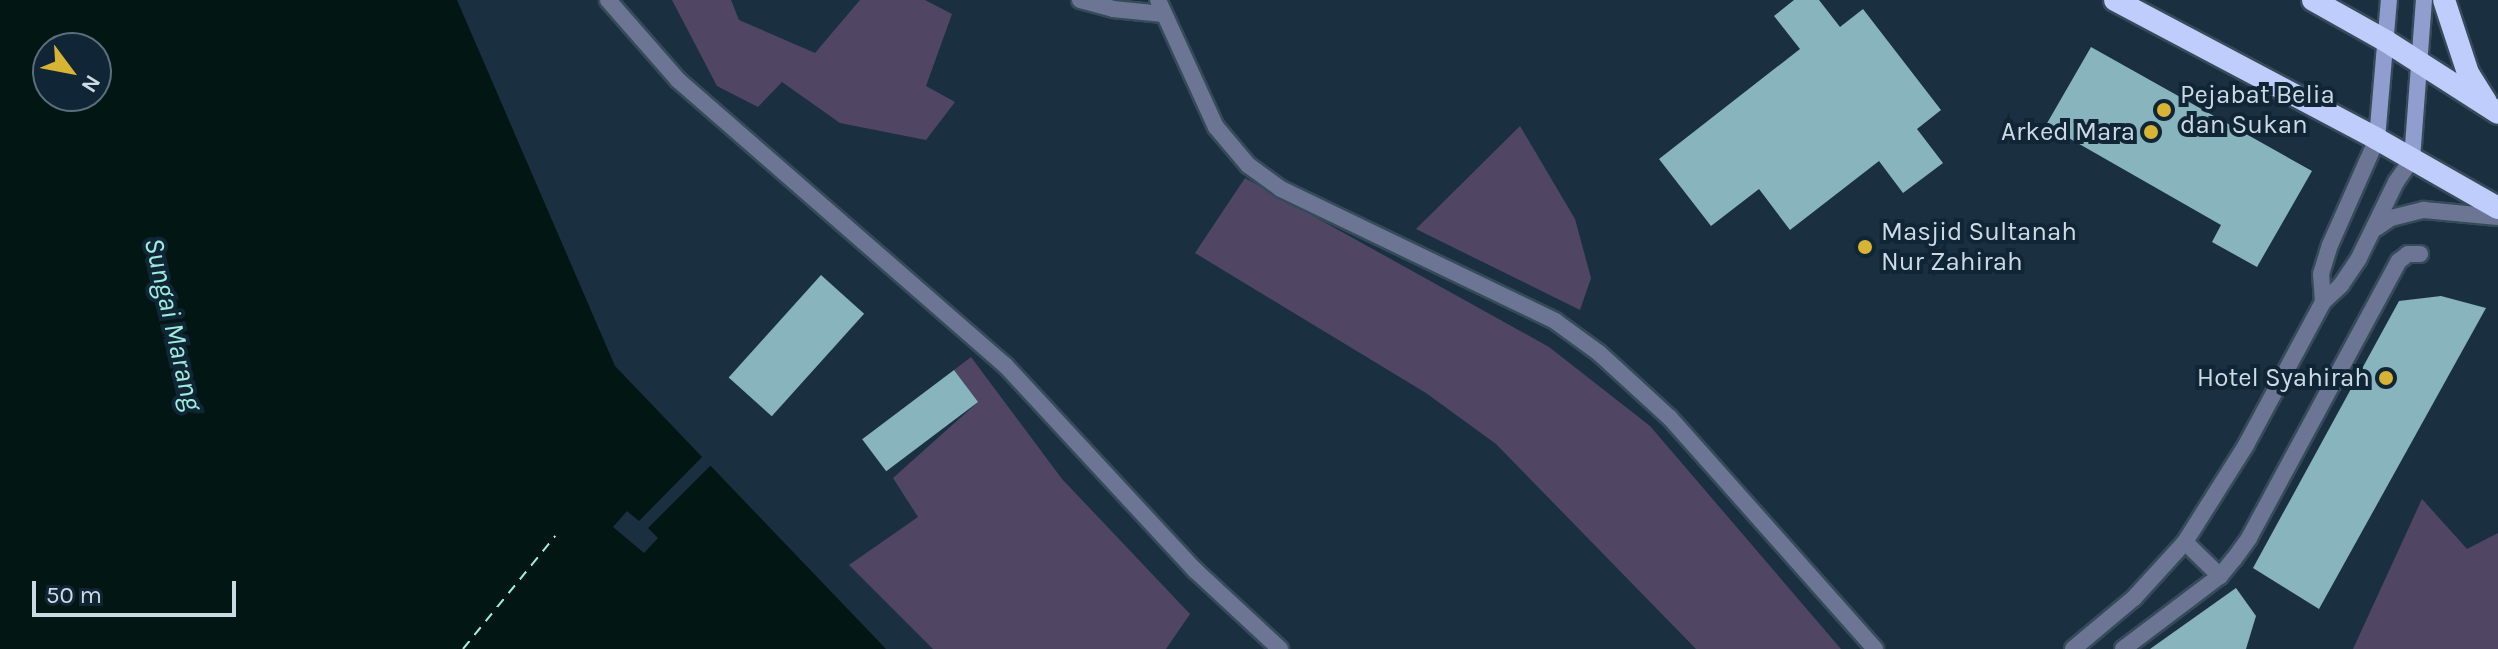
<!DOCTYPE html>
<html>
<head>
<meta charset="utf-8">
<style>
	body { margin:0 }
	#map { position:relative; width:2498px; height:649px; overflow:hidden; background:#1a3040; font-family:Karla,sans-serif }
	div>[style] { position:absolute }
	.green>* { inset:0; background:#504663 }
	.water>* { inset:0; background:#021613 }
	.pier>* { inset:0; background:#1a3040 }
	.ferry>* { height:2px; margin-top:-1px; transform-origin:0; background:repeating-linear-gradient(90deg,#a0ecde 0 10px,transparent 0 18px) }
	.building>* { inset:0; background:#88b4bd; transform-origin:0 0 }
	.roads { filter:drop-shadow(2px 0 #364b5a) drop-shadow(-2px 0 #364b5a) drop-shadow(0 2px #364b5a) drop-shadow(0 -2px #364b5a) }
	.minor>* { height:16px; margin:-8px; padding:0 8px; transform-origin:8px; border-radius:8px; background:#6c7694 }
	.tertiary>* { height:16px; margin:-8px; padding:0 8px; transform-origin:8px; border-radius:8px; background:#6c7694 }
	.secondary>* { height:16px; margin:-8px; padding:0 8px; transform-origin:8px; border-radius:8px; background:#8f9ecf }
	.trunk>* { height:22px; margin:-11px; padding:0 11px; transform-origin:11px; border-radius:11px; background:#becdfc }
	.dots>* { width:22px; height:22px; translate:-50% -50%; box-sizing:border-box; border:4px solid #102636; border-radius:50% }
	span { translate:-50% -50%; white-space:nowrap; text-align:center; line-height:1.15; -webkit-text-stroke:8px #102636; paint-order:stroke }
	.poi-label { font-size:26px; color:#ccdae4 }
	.left { translate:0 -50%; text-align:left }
	.right { translate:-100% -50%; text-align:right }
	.water-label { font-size:28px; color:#a0ecde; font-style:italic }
	.north { position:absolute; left:32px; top:32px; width:80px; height:80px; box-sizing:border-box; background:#102636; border:2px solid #5b6e7c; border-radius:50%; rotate:122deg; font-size:22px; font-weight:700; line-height:32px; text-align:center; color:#ccdae4 }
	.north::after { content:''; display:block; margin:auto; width:28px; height:36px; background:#d7b434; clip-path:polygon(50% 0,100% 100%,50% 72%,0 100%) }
	.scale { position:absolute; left:32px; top:581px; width:204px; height:36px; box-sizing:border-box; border:4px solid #ccdae4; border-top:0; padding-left:10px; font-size:24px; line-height:28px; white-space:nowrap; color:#ccdae4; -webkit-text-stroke:6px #102636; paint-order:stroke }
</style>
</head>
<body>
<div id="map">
	<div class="green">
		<div style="clip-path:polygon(672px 0,731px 0,739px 20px,815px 53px,860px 0,925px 0,952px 14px,926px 86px,955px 102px,926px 140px,840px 123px,782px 82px,758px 107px,717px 86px)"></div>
		<div style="clip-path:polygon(1520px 126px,1575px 219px,1591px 278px,1580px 310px,1416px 229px)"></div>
		<div style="clip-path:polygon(1245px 178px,1549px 347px,1650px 426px,1841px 649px,1696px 649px,1496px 444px,1426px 393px,1195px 253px)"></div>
		<div style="clip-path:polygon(971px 357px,1062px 479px,1190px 614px,1166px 649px,933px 649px,849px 565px,918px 517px,893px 478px,978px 402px,954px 370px)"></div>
		<div style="clip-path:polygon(2422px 499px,2467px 549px,2498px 533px,2498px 649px,2353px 649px)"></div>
	</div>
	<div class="water">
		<div style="clip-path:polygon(evenodd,0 0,457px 0,615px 366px,886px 649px,0 649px,0 0,48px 48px,96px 48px,96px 96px,48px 96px,48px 48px)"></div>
	</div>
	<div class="pier">
		<div style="clip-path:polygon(705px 454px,713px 463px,648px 528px,658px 538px,644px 553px,613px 527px,627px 511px,639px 521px)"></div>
	</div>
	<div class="ferry">
		<div style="left:463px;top:649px;width:146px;rotate:-50.8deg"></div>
	</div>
	<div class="building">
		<div style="clip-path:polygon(1794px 0,1819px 0,1840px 27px,1863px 9px,1941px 110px,1917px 129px,1943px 163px,1903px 193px,1879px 161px,1790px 230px,1759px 189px,1711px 226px,1659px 159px,1800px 49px,1774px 16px)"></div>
		<div style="clip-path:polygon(2091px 47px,2312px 171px,2257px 267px,2212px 242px,2221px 225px,2046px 125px)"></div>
		<div style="left:821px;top:275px;width:58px;height:138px;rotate:42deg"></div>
		<div style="clip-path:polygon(2441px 296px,2486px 308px,2319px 609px,2253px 568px,2399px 301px)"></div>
		<div style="left:954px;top:370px;width:40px;height:115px;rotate:53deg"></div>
		<div style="clip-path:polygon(2236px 588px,2256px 616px,2246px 649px,2150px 649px)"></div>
	</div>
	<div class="roads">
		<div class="minor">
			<div style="left:608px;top:0;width:106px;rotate:48.8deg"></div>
			<div style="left:678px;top:80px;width:434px;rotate:41.1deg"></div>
			<div style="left:1005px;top:365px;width:280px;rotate:47.2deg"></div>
			<div style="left:1195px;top:570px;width:116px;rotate:42.9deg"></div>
			<div style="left:1080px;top:0;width:34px;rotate:15deg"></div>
			<div style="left:1113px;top:9px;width:50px;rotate:5.7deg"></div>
			<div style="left:1158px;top:0;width:140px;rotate:65.5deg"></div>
			<div style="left:1216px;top:127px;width:50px;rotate:49.9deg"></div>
			<div style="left:1248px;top:165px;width:41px;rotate:36deg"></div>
			<div style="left:1281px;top:189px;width:304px;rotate:25.7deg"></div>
			<div style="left:1555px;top:321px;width:54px;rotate:36deg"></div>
			<div style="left:1599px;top:353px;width:96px;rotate:42.5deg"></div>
			<div style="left:1670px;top:418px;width:309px;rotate:48.4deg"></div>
			<div style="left:2185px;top:542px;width:49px;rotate:44.2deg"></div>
			<div style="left:2220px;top:576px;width:22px;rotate:-51deg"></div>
			<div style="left:2234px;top:559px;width:26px;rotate:-54deg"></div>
			<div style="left:2249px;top:538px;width:315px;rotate:-61.6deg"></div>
			<div style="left:2399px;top:261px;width:11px;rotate:-38deg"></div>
			<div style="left:2408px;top:254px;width:12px"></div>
			<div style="left:2123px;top:649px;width:121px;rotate:-37deg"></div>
		</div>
		<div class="tertiary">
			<div style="left:2376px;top:228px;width:18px;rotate:-34deg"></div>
			<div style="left:2391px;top:218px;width:34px;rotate:-14deg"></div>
			<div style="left:2424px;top:210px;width:74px;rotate:5.4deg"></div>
			<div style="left:2323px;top:302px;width:28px;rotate:-94deg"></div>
			<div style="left:2321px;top:274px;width:30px;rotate:-73deg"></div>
			<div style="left:2330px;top:245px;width:116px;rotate:-66.1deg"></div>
			<div style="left:2073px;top:649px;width:80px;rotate:-39.9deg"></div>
			<div style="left:2134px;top:598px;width:76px;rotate:-47.7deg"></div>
			<div style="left:2185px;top:542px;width:115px;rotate:-57.8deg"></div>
			<div style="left:2246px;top:445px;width:162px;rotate:-61.7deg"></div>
			<div style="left:2323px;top:302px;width:25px;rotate:-43deg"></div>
			<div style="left:2341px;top:285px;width:32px;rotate:-56deg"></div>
			<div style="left:2359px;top:258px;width:85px;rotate:-64deg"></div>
			<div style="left:2396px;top:182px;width:28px;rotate:-55deg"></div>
		</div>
		<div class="secondary">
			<div style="left:2377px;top:139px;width:140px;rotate:-85.1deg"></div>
			<div style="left:2412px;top:159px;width:159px;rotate:-85.7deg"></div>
		</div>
		<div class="trunk">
			<div style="left:2115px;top:0;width:297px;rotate:27.9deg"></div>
			<div style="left:2377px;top:139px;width:139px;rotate:29.7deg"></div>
			<div style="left:2313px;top:0;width:84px;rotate:29.3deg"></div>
			<div style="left:2386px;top:41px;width:133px;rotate:32.7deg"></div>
			<div style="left:2444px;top:0;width:77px;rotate:71.8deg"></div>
			<div style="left:2468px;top:73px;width:34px;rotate:58deg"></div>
		</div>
	</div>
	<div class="dots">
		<div style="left:2164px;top:110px;background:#d7b434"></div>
		<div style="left:2151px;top:132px;background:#d7b434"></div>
		<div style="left:1865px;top:247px;background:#d7b434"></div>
		<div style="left:2386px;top:378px;background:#d7b434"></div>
	</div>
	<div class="poi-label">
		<span class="left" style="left:2180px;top:110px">Pejabat Belia<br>dan Sukan</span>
		<span class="right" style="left:2135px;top:132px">Arked Mara</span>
		<span class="left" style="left:1881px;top:247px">Masjid Sultanah<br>Nur Zahirah</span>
		<span class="right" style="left:2370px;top:378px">Hotel Syahirah</span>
	</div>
	<div class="water-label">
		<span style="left:173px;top:324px;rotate:77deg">Sungai Marang</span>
	</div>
	<div class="north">N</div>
	<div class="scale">50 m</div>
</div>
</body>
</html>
